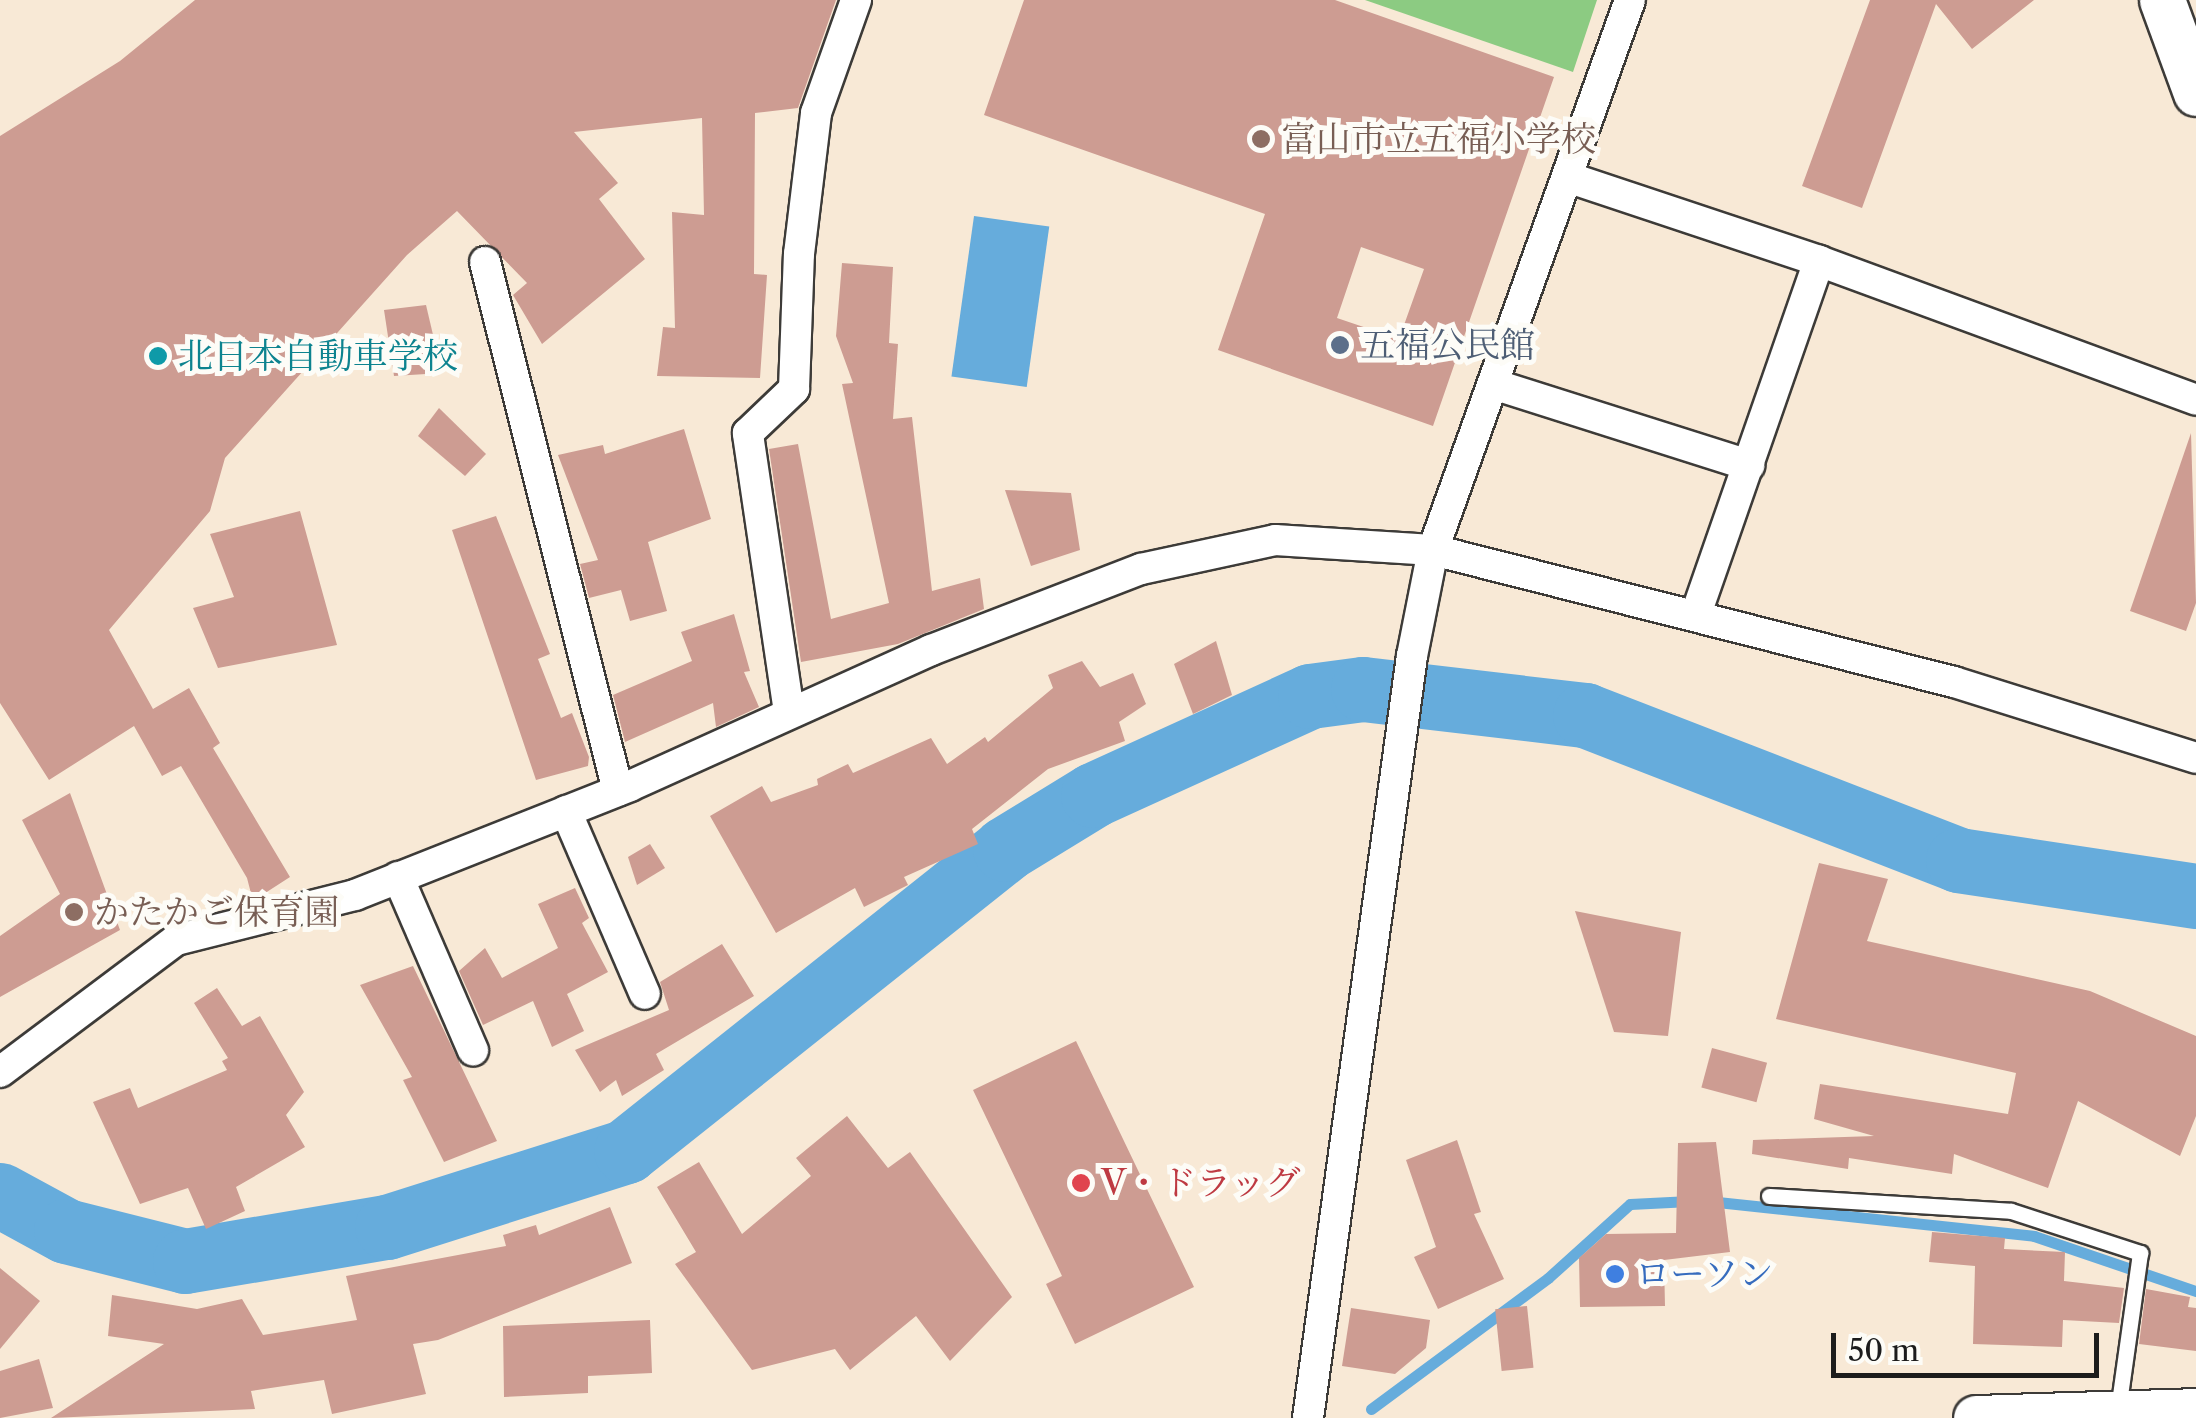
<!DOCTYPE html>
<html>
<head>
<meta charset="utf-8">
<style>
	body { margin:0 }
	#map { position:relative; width:2196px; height:1418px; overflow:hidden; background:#f8e9d6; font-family:"Libre Caslon Text","Noto Serif JP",serif }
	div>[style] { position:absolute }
	.green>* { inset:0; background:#8ccb82 }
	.water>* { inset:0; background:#66acdc; transform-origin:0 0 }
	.stream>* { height:11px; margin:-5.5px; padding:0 5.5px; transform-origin:5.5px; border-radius:5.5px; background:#66acdc }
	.river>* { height:65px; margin:-32.5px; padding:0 32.5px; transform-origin:32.5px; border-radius:32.5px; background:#66acdc }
	.building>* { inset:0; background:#cd9c92; transform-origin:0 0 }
	.roads { filter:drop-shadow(2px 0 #3d3b38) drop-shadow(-2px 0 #3d3b38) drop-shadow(0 2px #3d3b38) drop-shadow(0 -2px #3d3b38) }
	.lane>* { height:15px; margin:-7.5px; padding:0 7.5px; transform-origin:7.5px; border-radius:7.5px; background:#fff }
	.street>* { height:30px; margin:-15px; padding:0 15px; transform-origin:15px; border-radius:15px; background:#fff }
	.primary>* { height:45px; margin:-22.5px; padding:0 22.5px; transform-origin:22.5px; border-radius:22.5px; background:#fff }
	.dots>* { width:28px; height:28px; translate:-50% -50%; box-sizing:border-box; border:5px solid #fdfcf7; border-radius:50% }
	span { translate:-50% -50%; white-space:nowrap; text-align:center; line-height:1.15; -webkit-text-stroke:10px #fdfcf7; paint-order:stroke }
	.education-label { font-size:35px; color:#785e54 }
	.left { translate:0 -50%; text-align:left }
	.service-label { font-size:35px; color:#4e5e75 }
	.culture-label { font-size:35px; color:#0d838f }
	.health-label { font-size:35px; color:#be3a42 }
	.shop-label { font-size:35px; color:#366cbe }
	.scale { position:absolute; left:1831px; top:1333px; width:268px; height:45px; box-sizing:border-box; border:5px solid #1c1c1c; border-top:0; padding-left:12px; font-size:30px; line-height:35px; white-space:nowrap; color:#1c1c1c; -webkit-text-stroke:8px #fdfcf7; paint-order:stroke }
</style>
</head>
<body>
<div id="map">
	<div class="green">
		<div style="clip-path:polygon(1365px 0,1597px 0,1573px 72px)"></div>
	</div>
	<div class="water">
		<div style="left:974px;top:216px;width:76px;height:162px;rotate:8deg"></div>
	</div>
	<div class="stream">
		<div style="left:1708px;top:1201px;width:328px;rotate:6.1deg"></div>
		<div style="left:2034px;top:1236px;width:171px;rotate:18.8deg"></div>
		<div style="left:1371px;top:1409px;width:220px;rotate:-36.5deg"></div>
		<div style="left:1548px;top:1278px;width:110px;rotate:-42.1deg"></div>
		<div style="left:1630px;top:1204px;width:60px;rotate:-2.9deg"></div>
	</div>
	<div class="river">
		<div style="left:0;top:1195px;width:75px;rotate:28.6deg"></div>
		<div style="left:66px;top:1231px;width:123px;rotate:14.1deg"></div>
		<div style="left:185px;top:1261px;width:205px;rotate:-9.6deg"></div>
		<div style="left:387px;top:1227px;width:251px;rotate:-17.6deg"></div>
		<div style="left:626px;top:1151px;width:485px;rotate:-38.5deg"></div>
		<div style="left:1005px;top:849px;width:103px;rotate:-31.5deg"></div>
		<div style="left:1093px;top:795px;width:239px;rotate:-24.5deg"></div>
		<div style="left:1310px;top:696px;width:53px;rotate:-7.5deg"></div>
		<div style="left:1363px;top:689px;width:224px;rotate:6.7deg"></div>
		<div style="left:1585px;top:715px;width:400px;rotate:21.2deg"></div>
		<div style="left:1958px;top:860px;width:241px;rotate:8.6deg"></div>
	</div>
	<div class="building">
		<div style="clip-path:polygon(195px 0,836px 0,798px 108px,755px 113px,754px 274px,767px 275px,760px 378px,657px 376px,663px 327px,675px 328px,672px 212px,704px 215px,702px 118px,574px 132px,618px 183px,599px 199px,645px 259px,542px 344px,513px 295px,527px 283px,457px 211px,407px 255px,225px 458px,210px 511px,109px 630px,153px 709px,189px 688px,220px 743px,213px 748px,290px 877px,253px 901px,247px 878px,181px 766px,162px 776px,134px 726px,49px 780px,0 703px,0 136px,120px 61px)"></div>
		<div style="clip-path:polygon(evenodd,1024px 0,1335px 0,1554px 77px,1433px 426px,1218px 350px,1265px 214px,984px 115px,1024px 0,1361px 247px,1424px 269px,1399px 339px,1337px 318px,1361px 247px)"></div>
		<div style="clip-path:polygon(1870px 0,2034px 0,1972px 49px,1936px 4px,1862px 208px,1802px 186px)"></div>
		<div style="clip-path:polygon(842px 263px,893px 267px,889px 343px,898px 344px,893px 419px,912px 417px,932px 591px,980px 578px,984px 609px,898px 644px,801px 662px,769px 449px,798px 444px,831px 619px,889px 603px,842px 384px,853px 383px,836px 336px)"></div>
		<div style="clip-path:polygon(426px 305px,442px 373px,394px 376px,384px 310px)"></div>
		<div style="clip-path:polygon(439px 408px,486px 454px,465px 476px,418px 436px)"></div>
		<div style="clip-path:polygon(684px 429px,711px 519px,648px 542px,667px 611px,630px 621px,621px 590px,589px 598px,580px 564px,598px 560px,558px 455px,603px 445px,605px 454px)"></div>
		<div style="clip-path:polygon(2191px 433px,2196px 603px,2186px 631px,2130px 611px)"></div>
		<div style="clip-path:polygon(1005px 490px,1071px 493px,1080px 550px,1031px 566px)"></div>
		<div style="clip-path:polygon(300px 511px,337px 645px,218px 668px,193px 608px,234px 597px,210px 534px)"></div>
		<div style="clip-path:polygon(496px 516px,550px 654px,538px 659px,561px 718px,572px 713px,589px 757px,588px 766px,536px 780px,452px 530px)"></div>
		<div style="clip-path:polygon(734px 614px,750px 671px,744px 672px,759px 707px,716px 727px,713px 703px,625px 742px,613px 695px,692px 661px,681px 632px)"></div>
		<div style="clip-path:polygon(1216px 641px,1232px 695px,1193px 714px,1174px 664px)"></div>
		<div style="clip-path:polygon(1082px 661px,1100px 687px,1133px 673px,1146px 704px,1119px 722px,1125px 741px,1048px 769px,972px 829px,978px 844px,904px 877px,908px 885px,864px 907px,855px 888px,776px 933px,710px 816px,762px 786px,771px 802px,818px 785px,817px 779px,848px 764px,853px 773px,931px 738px,947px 764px,985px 737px,988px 742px,1053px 688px,1048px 675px)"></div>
		<div style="clip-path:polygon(70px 793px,120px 930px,0 997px,0 936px,60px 894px,22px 820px)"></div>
		<div style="clip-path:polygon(650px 844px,665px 868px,637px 885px,628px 857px)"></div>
		<div style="clip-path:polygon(1819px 863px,1888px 879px,1867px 941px,2090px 991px,2196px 1036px,2196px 1116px,2180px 1156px,2078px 1101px,2048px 1188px,1954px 1154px,1952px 1174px,1849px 1158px,1848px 1169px,1752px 1154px,1753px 1140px,1874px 1136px,1814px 1119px,1820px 1084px,2008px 1114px,2016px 1073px,1776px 1019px)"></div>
		<div style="clip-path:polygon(575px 888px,589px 918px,582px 923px,608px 972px,567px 994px,584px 1031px,552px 1047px,533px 1001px,483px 1025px,459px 971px,485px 948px,502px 978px,558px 948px,538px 904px)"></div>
		<div style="clip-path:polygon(1575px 911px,1681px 932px,1668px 1036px,1614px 1032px)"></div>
		<div style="clip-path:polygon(722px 944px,754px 996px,656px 1054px,664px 1070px,622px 1096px,616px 1080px,600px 1092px,575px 1050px,669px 1010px,660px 982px)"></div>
		<div style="clip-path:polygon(413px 966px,497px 1141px,444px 1162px,403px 1080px,412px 1077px,360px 985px)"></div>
		<div style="clip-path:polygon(217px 988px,242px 1026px,260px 1016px,304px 1092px,286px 1115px,305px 1147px,236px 1187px,245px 1211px,206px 1229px,188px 1188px,140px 1204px,93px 1102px,130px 1088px,138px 1108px,227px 1070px,222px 1061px,228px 1058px,194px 1003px)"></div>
		<div style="clip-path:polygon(1076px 1041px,1194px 1287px,1075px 1344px,1046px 1284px,1062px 1276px,973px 1090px)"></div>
		<div style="left:1712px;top:1048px;width:57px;height:41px;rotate:15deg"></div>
		<div style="clip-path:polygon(847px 1116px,888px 1168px,910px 1152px,1012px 1297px,950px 1361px,916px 1316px,850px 1370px,835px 1349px,752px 1370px,675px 1264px,696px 1252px,657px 1187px,699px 1162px,742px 1234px,811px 1176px,796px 1158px)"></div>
		<div style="clip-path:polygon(1457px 1140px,1481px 1212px,1474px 1214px,1504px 1279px,1438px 1309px,1414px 1257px,1436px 1247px,1406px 1160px)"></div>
		<div style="clip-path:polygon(1716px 1142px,1730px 1252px,1664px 1260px,1665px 1306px,1580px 1307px,1579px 1258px,1606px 1234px,1676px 1233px,1678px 1143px)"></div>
		<div style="clip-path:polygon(610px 1207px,632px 1263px,438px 1340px,413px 1344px,426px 1394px,332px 1414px,324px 1380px,251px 1391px,255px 1409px,51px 1418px,164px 1344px,108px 1336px,112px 1295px,197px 1309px,242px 1299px,263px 1335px,357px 1320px,346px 1276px,506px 1246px,503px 1235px,536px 1225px,539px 1235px)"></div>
		<div style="clip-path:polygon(1932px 1232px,2005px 1238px,2004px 1249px,2065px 1252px,2064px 1281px,2124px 1288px,2119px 1323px,2063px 1320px,2062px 1347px,1973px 1344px,1975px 1266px,1929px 1262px)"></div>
		<div style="clip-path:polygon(0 1268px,40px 1301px,0 1349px)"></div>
		<div style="clip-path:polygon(2146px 1289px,2190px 1297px,2188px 1307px,2196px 1308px,2196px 1351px,2139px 1344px)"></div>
		<div style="left:1527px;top:1306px;width:62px;height:32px;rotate:84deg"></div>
		<div style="clip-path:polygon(1351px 1308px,1430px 1320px,1426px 1348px,1395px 1374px,1342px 1366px)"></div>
		<div style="clip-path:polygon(650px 1320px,652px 1373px,588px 1376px,588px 1393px,504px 1397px,503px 1326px)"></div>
		<div style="clip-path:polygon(39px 1359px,53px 1408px,0 1418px,0 1371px)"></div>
	</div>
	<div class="roads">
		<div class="lane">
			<div style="left:1769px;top:1196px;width:242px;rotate:3.5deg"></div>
			<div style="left:2011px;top:1211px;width:136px;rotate:18deg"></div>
			<div style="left:2140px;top:1253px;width:158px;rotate:98deg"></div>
		</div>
		<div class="street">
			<div style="left:1567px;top:177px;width:266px;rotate:18.4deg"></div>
			<div style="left:1819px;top:261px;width:402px;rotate:20.2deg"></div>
			<div style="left:485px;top:262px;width:545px;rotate:75.89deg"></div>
			<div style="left:1493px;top:384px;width:269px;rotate:17.6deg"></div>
			<div style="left:1696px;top:614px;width:374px;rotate:-70.8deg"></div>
			<div style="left:789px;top:712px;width:282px;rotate:-98.4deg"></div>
			<div style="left:748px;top:433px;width:64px;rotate:-43.7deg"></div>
			<div style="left:794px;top:389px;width:135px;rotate:-87.9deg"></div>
			<div style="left:799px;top:254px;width:142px;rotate:-83.1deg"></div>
			<div style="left:816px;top:113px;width:120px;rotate:-70.5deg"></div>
			<div style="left:566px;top:811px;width:199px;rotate:66.7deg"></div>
			<div style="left:398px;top:877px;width:189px;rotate:66.6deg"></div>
			<div style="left:0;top:1072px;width:220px;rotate:-36.9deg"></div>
			<div style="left:176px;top:940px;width:185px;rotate:-14.1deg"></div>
			<div style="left:355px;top:895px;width:296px;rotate:-21.6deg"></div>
			<div style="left:630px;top:786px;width:330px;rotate:-24.3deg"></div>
			<div style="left:931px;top:650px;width:225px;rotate:-21.1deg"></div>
			<div style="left:1141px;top:569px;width:137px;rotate:-12.2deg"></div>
			<div style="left:1275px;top:540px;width:158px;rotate:3.6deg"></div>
			<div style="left:1433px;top:550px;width:537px;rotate:14.22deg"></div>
			<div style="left:1954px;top:682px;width:254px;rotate:17.4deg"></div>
			<div style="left:1308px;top:1418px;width:769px;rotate:-82.23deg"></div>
			<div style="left:1412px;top:656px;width:108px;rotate:-78.8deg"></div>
			<div style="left:1433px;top:550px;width:584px;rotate:-70.29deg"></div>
		</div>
		<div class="primary">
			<div style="left:2162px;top:0;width:99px;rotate:69.9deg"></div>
			<div style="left:1976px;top:1418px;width:220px;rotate:-1.8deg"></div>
		</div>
	</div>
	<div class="dots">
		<div style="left:1261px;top:139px;background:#8d6e63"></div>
		<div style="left:1340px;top:345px;background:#5c6f8a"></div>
		<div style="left:158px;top:356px;background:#0f9aa8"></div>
		<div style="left:74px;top:912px;background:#8d6e63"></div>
		<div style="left:1081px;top:1183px;background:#e0444e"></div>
		<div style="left:1615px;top:1274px;background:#3f7fe0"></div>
	</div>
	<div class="education-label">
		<span class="left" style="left:1281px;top:139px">富山市立五福小学校</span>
		<span class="left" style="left:94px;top:912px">かたかご保育園</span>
	</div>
	<div class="service-label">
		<span class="left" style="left:1360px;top:345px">五福公民館</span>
	</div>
	<div class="culture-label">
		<span class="left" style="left:178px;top:356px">北日本自動車学校</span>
	</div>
	<div class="health-label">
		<span class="left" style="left:1101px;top:1183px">V・ドラッグ</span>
	</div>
	<div class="shop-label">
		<span class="left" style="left:1635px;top:1274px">ローソン</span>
	</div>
	<div class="scale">50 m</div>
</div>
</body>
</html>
